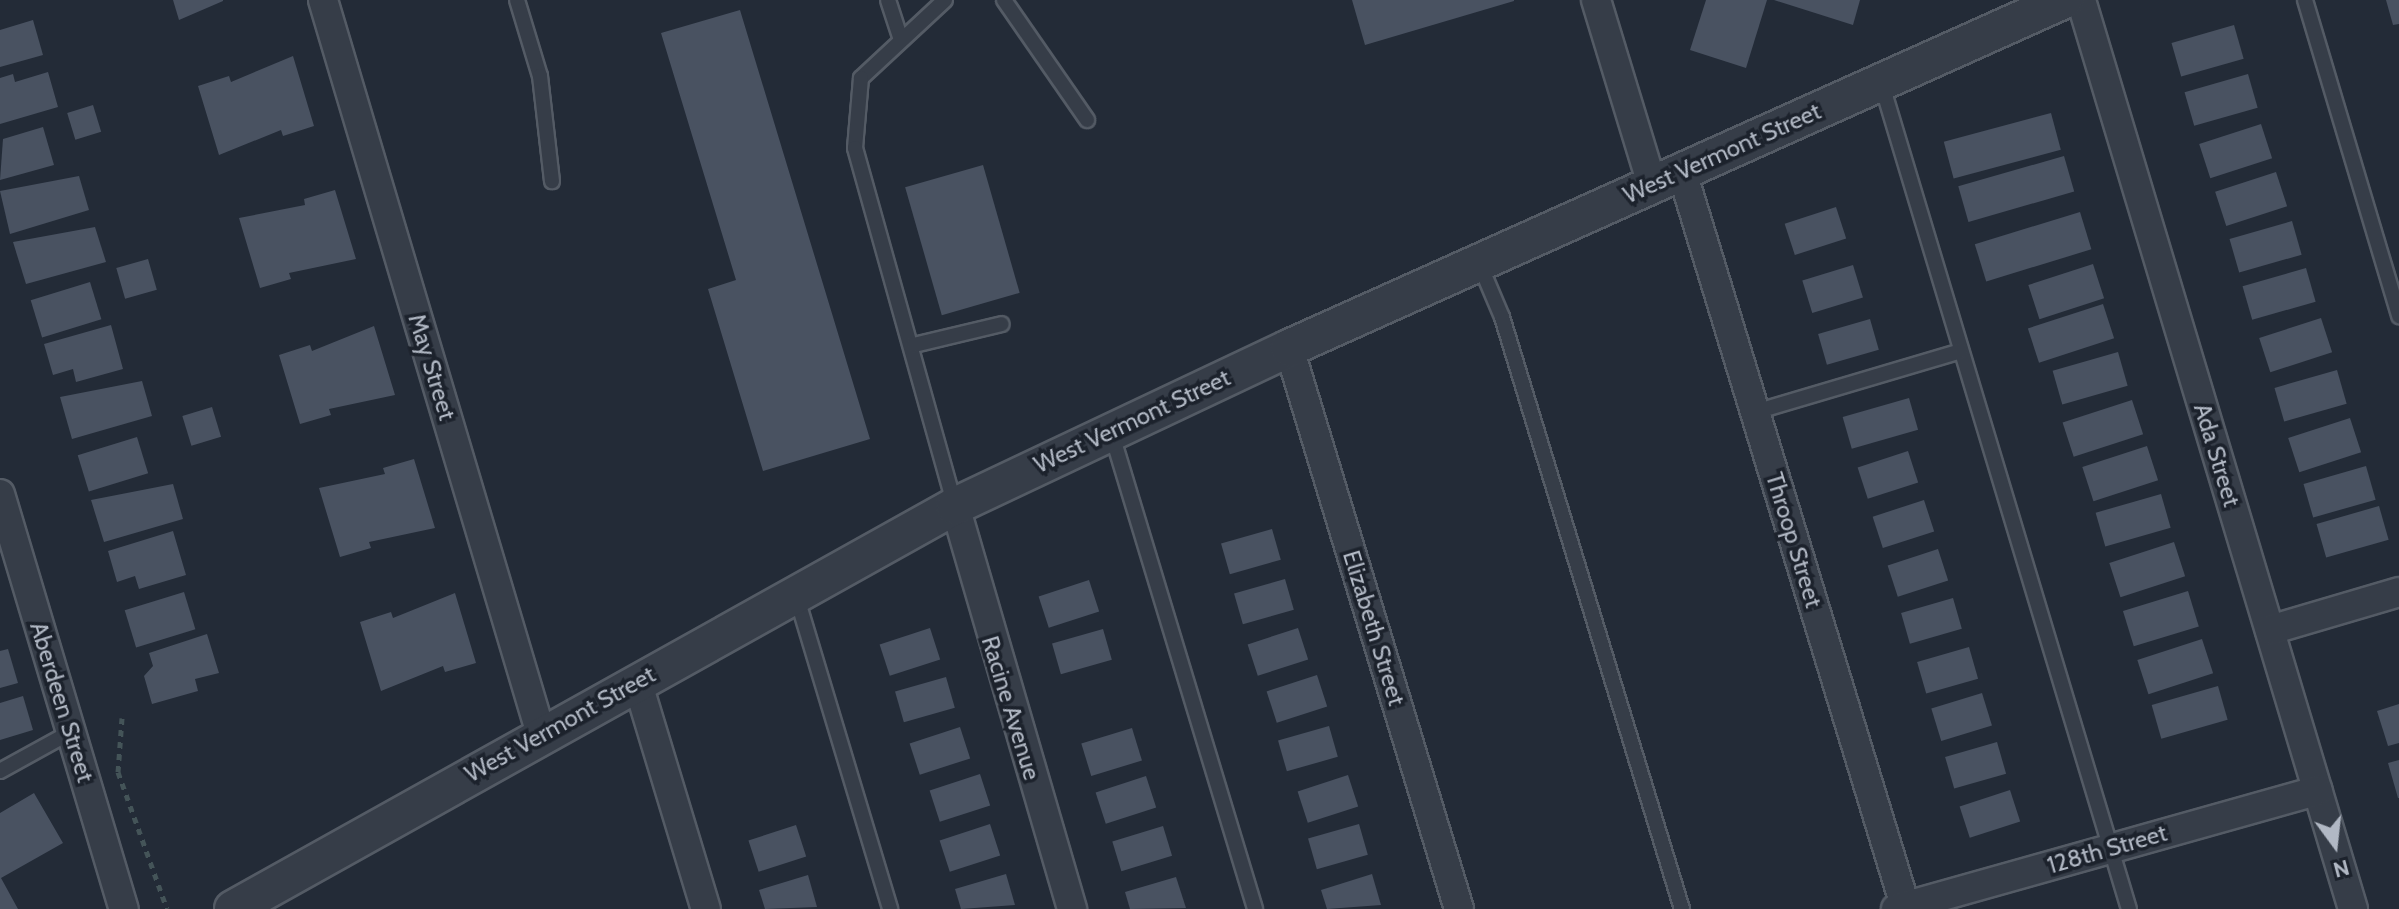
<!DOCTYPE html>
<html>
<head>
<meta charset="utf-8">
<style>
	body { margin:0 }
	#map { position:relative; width:2399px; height:909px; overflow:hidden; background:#232b37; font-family:Cabin,sans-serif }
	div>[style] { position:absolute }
	.building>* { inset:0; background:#495261; transform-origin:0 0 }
	.path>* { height:5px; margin-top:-2.5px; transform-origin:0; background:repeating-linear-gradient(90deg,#445458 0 6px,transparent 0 12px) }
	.roads { filter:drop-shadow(2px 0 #545b65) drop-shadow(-2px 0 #545b65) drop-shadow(0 2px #545b65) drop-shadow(0 -2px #545b65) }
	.service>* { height:14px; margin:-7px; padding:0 7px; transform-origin:7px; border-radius:7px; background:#363d48 }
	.minor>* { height:28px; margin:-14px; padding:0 14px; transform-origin:14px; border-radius:14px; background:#363d48 }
	.tertiary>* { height:36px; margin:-18px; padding:0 18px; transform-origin:18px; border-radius:18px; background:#363d48 }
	span { translate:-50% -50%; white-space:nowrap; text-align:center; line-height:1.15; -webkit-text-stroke:7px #1c222c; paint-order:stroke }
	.street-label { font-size:24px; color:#b1b8c4 }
	.north { position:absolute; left:2295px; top:805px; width:80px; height:80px; -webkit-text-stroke:6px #1c222c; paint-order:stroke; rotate:165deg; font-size:22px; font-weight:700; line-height:32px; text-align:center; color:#b1b8c4 }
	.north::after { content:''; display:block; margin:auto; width:28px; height:36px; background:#b1b8c4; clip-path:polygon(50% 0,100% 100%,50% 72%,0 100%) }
</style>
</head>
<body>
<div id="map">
	<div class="building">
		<div style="clip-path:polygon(173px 0,223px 0,223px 1px,179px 20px)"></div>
		<div style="clip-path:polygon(1352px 0,1514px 0,1514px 1px,1365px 45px)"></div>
		<div style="clip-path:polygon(1706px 0,1767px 0,1746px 68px,1690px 50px)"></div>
		<div style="clip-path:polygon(1774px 0,1860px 0,1853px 25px)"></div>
		<div style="clip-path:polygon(2386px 0,2399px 0,2399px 24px,2393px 25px)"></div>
		<div style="clip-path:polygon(740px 10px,870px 439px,763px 471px,708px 289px,736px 280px,661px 33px)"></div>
		<div style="clip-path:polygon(33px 20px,43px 55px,0 67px,0 30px)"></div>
		<div style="left:2234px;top:25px;width:35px;height:65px;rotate:74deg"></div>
		<div style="clip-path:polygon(293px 56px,314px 126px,283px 136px,281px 130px,219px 155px,198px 86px,229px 76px,231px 82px)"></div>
		<div style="clip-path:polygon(48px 72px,58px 107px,0 124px,0 78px,13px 74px,15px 82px)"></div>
		<div style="left:2248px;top:74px;width:35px;height:66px;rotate:74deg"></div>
		<div style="left:93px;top:105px;width:28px;height:27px;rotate:73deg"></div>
		<div style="left:2051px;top:113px;width:38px;height:111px;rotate:75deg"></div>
		<div style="left:2261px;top:124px;width:36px;height:65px;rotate:72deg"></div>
		<div style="clip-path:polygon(43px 127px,54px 165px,0 180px,3px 139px)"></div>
		<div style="left:2064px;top:156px;width:37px;height:110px;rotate:74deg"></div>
		<div style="left:983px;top:165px;width:133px;height:81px;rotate:74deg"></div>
		<div style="left:2276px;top:172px;width:36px;height:64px;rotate:72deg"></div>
		<div style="clip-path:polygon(79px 176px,89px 210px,10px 234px,0 191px)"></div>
		<div style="clip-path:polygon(335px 190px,356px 259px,289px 273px,291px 279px,260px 288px,239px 218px,305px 205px,304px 199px)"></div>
		<div style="left:1836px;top:207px;width:33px;height:54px;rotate:72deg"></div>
		<div style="left:2080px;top:212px;width:39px;height:110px;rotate:73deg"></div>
		<div style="left:2292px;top:221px;width:35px;height:65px;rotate:74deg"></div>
		<div style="clip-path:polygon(95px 227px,106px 262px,26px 284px,13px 242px)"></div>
		<div style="left:148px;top:259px;width:32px;height:33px;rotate:74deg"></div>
		<div style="left:2093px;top:264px;width:36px;height:68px;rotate:72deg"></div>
		<div style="left:1853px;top:265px;width:34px;height:53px;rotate:73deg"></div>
		<div style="left:2306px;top:268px;width:35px;height:66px;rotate:74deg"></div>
		<div style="left:90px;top:282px;width:39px;height:62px;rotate:73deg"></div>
		<div style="left:2103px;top:304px;width:36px;height:79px;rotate:72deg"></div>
		<div style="left:2321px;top:318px;width:36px;height:65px;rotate:72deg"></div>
		<div style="left:1870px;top:319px;width:32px;height:54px;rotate:74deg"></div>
		<div style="clip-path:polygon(111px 325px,123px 369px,76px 382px,73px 369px,53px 375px,44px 344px)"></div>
		<div style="clip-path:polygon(374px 326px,395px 395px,329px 409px,331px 415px,300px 424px,279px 355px,310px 345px,312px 351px)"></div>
		<div style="left:2118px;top:352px;width:35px;height:68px;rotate:74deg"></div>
		<div style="left:2337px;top:370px;width:35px;height:65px;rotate:74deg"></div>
		<div style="clip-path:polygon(142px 381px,152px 416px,72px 439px,60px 397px)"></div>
		<div style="left:1909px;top:398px;width:33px;height:69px;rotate:74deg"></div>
		<div style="left:2132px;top:400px;width:36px;height:73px;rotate:72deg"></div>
		<div style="left:212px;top:407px;width:31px;height:31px;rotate:73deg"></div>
		<div style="left:2350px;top:418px;width:36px;height:65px;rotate:72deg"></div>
		<div style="left:137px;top:437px;width:38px;height:62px;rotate:73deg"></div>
		<div style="left:2147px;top:446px;width:36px;height:68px;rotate:72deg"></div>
		<div style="left:1908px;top:451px;width:33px;height:53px;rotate:72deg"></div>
		<div style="clip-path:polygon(414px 459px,435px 528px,369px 542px,371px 548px,340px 557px,319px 488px,385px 474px,383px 468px)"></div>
		<div style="left:2366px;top:466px;width:35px;height:65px;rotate:74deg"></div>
		<div style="clip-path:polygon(173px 484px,183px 519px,104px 542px,91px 500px)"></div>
		<div style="left:2161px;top:494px;width:35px;height:68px;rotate:74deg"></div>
		<div style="left:1924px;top:500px;width:33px;height:54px;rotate:72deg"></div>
		<div style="left:2379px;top:506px;width:35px;height:65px;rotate:74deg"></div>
		<div style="left:1272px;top:529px;width:32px;height:53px;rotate:74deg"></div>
		<div style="clip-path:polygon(173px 531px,186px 575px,139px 589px,135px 576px,117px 582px,108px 551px)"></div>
		<div style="left:2174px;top:542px;width:36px;height:68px;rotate:72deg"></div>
		<div style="left:1938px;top:549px;width:33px;height:53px;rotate:72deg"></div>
		<div style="left:1285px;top:579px;width:32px;height:53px;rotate:74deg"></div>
		<div style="left:1089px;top:580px;width:33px;height:53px;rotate:72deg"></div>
		<div style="left:2188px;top:591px;width:37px;height:68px;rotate:73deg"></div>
		<div style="left:184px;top:592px;width:39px;height:62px;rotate:73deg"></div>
		<div style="clip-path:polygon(455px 593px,476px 663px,445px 672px,443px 666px,381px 691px,360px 622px,391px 612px,393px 618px)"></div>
		<div style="left:1953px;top:598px;width:32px;height:54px;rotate:74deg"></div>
		<div style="left:930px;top:628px;width:33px;height:53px;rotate:72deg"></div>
		<div style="left:1298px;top:628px;width:33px;height:53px;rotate:72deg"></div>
		<div style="left:1103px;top:629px;width:32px;height:53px;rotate:74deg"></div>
		<div style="clip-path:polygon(207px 634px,219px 673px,195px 679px,198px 691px,152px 704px,144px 676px,153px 666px,149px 653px)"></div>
		<div style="left:2202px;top:639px;width:36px;height:68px;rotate:72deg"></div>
		<div style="left:1969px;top:647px;width:33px;height:54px;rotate:74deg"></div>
		<div style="clip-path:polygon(8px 649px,18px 683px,0 688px,0 651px)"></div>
		<div style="left:1317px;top:675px;width:33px;height:53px;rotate:72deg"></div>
		<div style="left:946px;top:677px;width:32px;height:53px;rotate:74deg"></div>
		<div style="left:2218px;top:686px;width:35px;height:69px;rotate:74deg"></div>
		<div style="left:1982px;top:693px;width:34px;height:53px;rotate:73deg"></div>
		<div style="clip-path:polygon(23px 696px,33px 730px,0 740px,0 703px)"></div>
		<div style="clip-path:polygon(2399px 704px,2399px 743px,2388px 746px,2377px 711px)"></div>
		<div style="left:1329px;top:726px;width:32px;height:53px;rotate:74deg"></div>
		<div style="left:960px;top:727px;width:33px;height:53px;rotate:72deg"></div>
		<div style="left:1132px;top:728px;width:34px;height:53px;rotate:73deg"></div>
		<div style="left:1997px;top:742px;width:33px;height:54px;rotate:74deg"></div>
		<div style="clip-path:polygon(2399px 760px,2399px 798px,2398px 798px,2388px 763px)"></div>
		<div style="left:980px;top:774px;width:33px;height:53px;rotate:72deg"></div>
		<div style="left:1348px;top:775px;width:33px;height:53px;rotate:72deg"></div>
		<div style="left:1146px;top:776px;width:33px;height:53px;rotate:72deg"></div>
		<div style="left:2010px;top:790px;width:33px;height:53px;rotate:72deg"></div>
		<div style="clip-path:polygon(34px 793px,63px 843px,1px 878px,18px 909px,0 909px,0 813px)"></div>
		<div style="left:990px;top:824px;width:33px;height:53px;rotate:72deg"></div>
		<div style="left:1359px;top:824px;width:32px;height:53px;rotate:74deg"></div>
		<div style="left:796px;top:825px;width:33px;height:50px;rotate:72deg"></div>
		<div style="left:1163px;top:826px;width:31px;height:53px;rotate:73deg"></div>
		<div style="clip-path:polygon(1006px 874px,1015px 905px,961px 909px,955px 889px)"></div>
		<div style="clip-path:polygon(1372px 874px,1381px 905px,1327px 909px,1321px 890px)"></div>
		<div style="clip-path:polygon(808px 875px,817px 907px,765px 909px,759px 890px)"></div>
		<div style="clip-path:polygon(1176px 877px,1186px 908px,1130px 909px,1125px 892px)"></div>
	</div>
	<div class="path">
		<div style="left:122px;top:718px;width:54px;rotate:94.2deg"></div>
		<div style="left:118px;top:772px;width:145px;rotate:70.3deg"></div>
	</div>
	<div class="roads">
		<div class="service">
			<div style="left:517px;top:0;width:79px;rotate:73.2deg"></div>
			<div style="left:540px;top:76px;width:106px;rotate:83.5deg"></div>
			<div style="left:888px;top:0;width:42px;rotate:72deg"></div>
			<div style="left:945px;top:0;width:115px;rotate:137.1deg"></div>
			<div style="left:861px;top:78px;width:70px;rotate:94.9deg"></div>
			<div style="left:855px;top:148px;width:372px;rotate:74.4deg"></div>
			<div style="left:1004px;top:0;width:146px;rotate:55.3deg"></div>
			<div style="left:2305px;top:0;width:330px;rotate:73.4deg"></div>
			<div style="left:1881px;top:82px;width:863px;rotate:73.31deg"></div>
			<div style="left:1480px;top:265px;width:56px;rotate:67.1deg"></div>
			<div style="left:1502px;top:317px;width:619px;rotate:73.09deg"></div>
			<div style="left:914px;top:345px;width:90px;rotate:-13.4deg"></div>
			<div style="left:1755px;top:412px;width:215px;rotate:-16.5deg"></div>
			<div style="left:1112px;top:435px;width:495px;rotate:73.2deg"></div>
			<div style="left:796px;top:595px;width:328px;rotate:73.3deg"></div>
			<div style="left:0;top:771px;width:81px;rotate:-28.8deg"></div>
		</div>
		<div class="minor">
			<div style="left:323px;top:0;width:766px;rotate:73.46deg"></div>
			<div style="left:1596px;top:0;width:192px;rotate:73.1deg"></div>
			<div style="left:2081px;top:0;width:949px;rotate:73.34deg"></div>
			<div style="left:1682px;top:172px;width:770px;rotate:73.09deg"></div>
			<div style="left:1289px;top:348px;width:586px;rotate:73.14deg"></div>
			<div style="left:0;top:494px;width:433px;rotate:73.4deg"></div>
			<div style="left:955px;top:506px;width:420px;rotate:73.8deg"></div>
			<div style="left:2270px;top:630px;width:134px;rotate:-16.4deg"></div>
			<div style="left:637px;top:681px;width:238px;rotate:73.2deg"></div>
			<div style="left:1896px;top:909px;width:438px;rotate:-15.7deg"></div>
		</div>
		<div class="tertiary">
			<div style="left:233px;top:909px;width:827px;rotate:-29.17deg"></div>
			<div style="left:955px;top:506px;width:369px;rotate:-25.3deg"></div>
			<div style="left:1289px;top:348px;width:850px;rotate:-24.18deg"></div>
		</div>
	</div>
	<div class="street-label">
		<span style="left:1722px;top:153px;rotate:-24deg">West Vermont Street</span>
		<span style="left:432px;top:367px;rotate:73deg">May Street</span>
		<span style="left:1132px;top:421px;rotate:-25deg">West Vermont Street</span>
		<span style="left:2217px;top:455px;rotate:73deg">Ada Street</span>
		<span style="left:1794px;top:540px;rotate:73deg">Throop Street</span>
		<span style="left:1374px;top:628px;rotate:73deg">Elizabeth Street</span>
		<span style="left:62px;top:702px;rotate:73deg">Aberdeen Street</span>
		<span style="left:1011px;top:708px;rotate:73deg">Racine Avenue</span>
		<span style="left:560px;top:724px;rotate:-29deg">West Vermont Street</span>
		<span style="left:2107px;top:849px;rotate:-16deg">128th Street</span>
	</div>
	<div class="north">N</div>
</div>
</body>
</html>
